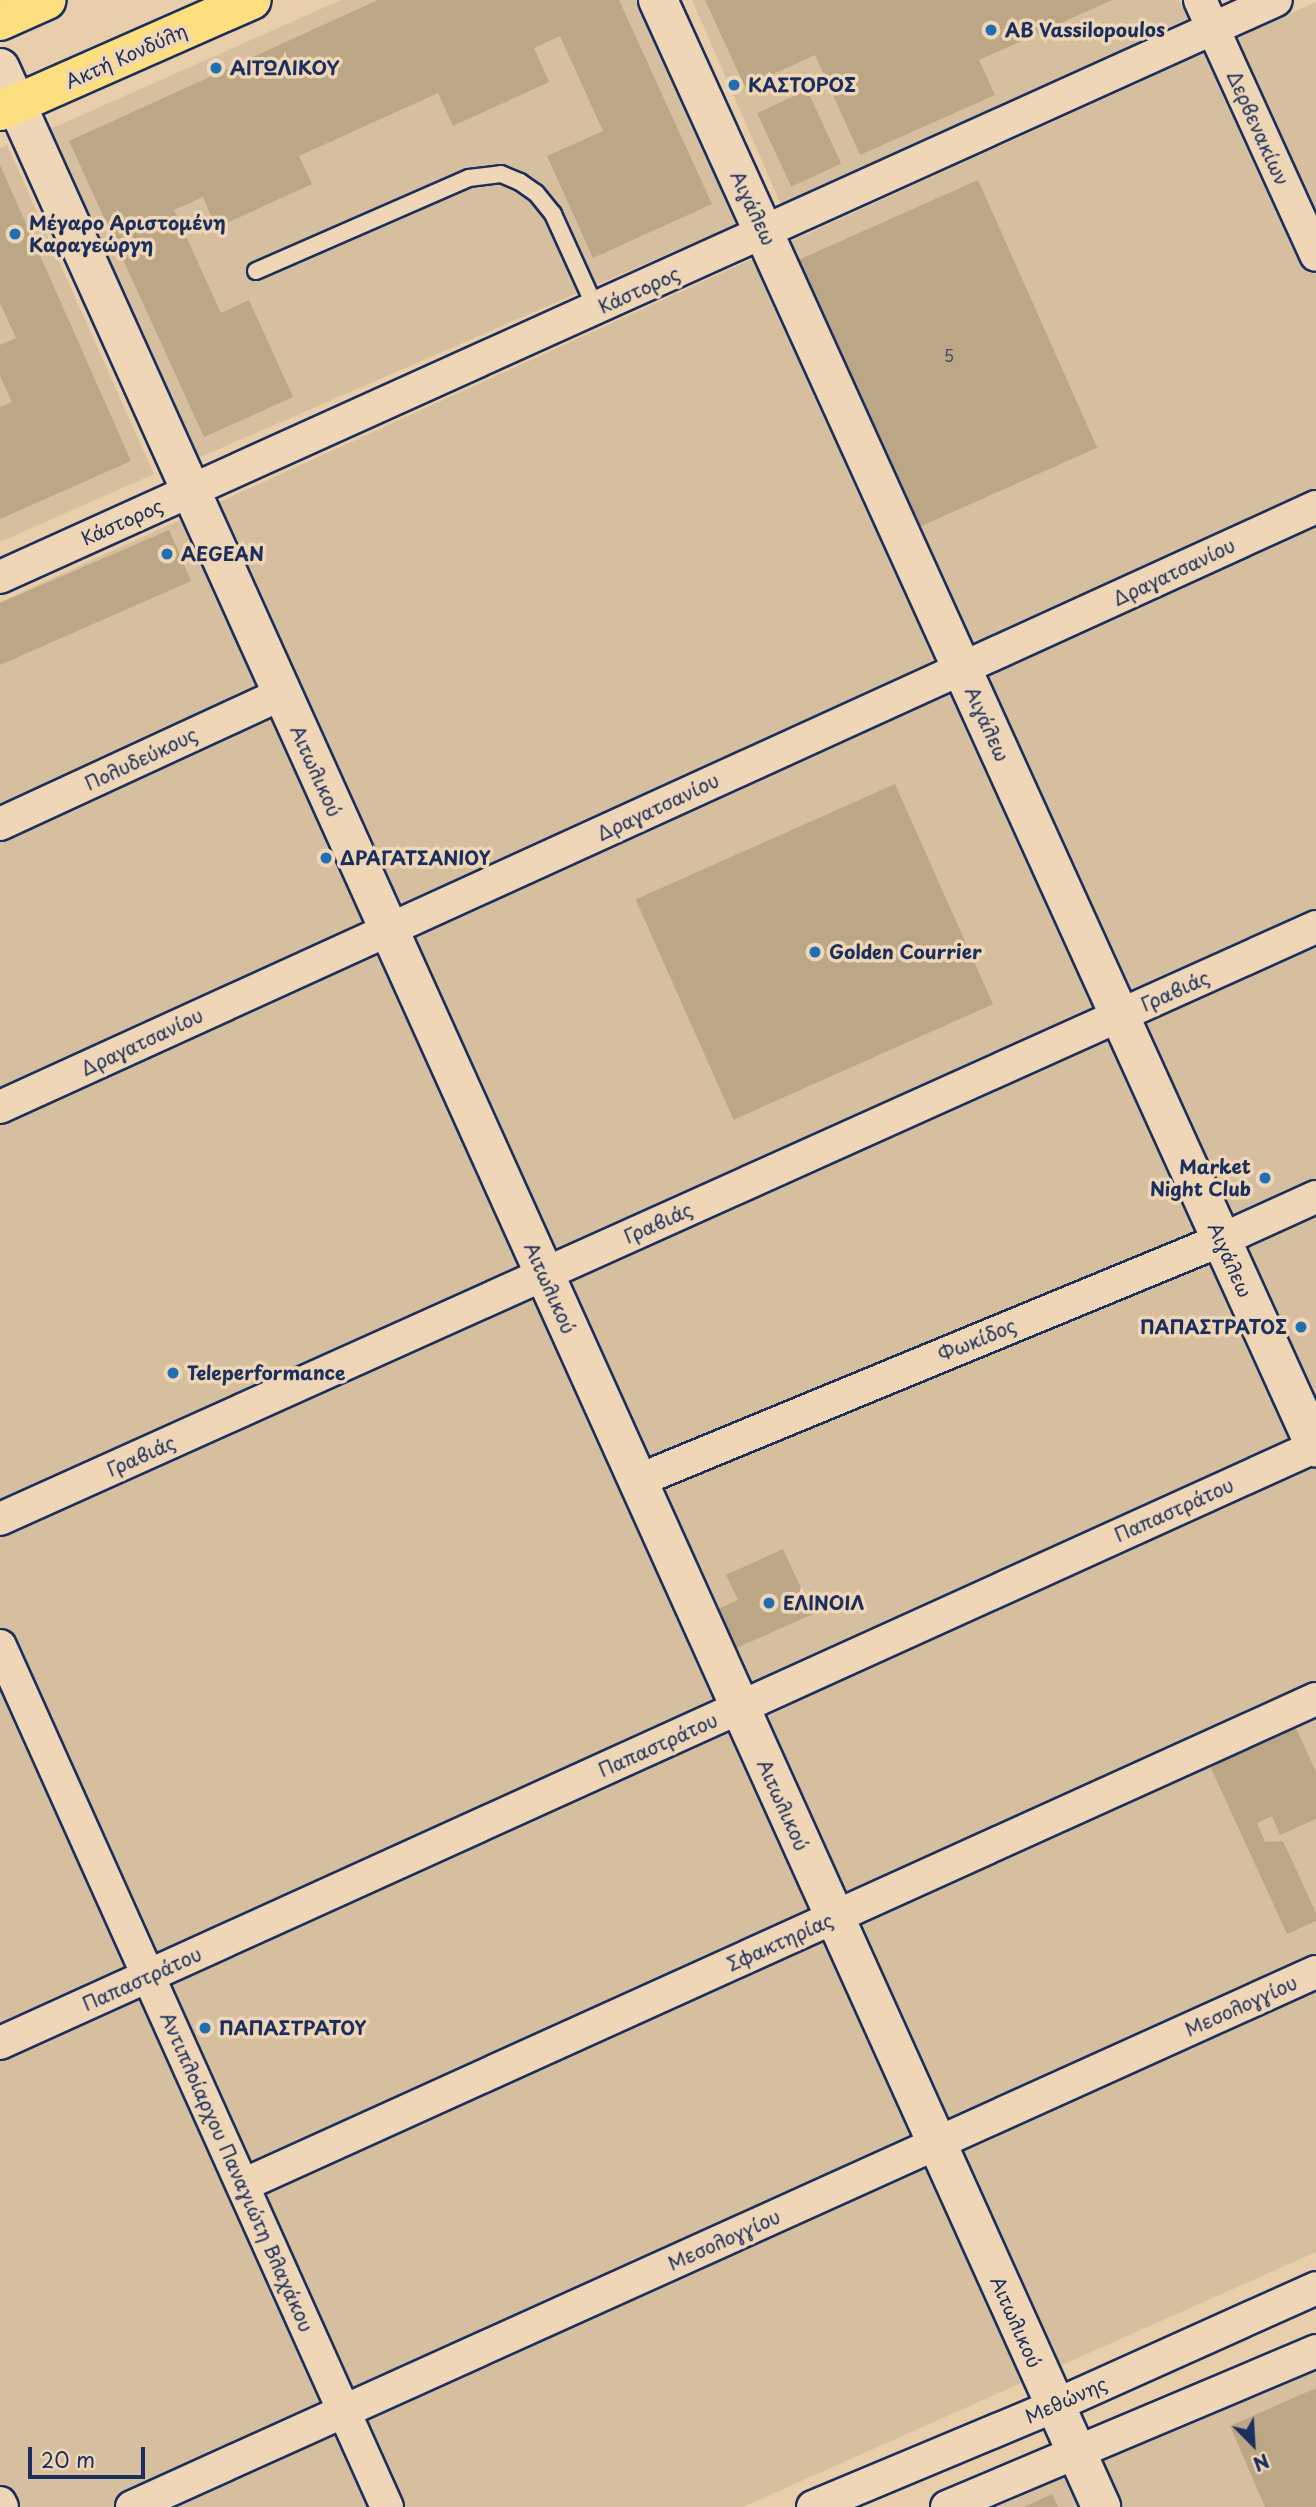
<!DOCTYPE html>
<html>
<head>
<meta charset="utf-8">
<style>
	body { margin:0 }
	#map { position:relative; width:1316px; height:2507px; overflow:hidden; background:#e8ceab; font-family:"Playpen Sans",sans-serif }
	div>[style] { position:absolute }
	.built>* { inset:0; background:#d6bf9f }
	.building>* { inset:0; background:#bba686; transform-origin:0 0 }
	.roads { filter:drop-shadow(2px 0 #1b2f5e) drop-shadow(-2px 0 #1b2f5e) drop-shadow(0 2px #1b2f5e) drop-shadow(0 -2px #1b2f5e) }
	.lane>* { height:16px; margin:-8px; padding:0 8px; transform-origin:8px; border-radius:8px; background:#eed6b7 }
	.street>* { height:32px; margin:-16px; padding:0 16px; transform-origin:16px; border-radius:16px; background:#eed6b7 }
	.secondary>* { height:38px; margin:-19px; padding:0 19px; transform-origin:19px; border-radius:19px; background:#eed6b7 }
	.primary>* { height:38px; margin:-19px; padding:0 19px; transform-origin:19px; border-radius:19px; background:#fddf80 }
	.dots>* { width:19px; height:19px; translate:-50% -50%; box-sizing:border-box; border:4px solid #eed6b7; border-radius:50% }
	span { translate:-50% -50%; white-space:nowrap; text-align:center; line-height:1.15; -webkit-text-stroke:7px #eed6b7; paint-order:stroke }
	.number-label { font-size:16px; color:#434d68 }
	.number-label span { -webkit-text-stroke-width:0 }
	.poi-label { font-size:19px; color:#1b2f5e; font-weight:700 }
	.left { translate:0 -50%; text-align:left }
	.right { translate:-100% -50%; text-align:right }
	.street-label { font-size:19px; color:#1b2f5e }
	.north { position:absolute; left:1218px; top:2409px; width:70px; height:70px; -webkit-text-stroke:5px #eed6b7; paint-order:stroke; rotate:156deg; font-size:19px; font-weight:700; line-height:28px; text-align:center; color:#1b2f5e }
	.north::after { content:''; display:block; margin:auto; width:24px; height:32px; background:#1b2f5e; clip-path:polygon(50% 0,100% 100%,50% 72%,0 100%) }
	.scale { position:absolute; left:28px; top:2447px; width:117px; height:32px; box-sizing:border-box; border:4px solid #1b2f5e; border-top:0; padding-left:9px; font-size:21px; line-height:24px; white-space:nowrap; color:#1b2f5e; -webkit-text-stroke:5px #eed6b7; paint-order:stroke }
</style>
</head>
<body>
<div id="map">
	<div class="built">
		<div style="clip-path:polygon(341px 0,638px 0,739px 223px,198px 458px,48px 130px)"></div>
		<div style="clip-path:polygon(692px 0,1179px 0,1191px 26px,782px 207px)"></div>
		<div style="clip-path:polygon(1316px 2px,1316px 2252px,743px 2507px,0 2507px,0 602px)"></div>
		<div style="clip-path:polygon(7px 145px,154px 474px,0 542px,0 148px)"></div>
		<div style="clip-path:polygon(1316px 2370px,1316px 2507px,997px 2507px,1049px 2484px)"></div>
	</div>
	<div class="building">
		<div style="clip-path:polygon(378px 0,619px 0,712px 204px,593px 258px,547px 156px,603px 131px,560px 36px,534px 48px,549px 82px,453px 126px,438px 93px,299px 156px,312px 184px,216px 228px,203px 197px,174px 210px,221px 313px,249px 300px,293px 397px,204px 437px,69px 141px)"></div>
		<div style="clip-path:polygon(705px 0,1112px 0,979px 60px,995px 95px,860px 155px,815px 55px,745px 87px)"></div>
		<div style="left:807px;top:90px;width:81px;height:55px;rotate:65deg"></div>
		<div style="clip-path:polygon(0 165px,131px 461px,0 519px,0 407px,12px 402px,0 376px,0 345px,16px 338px,0 303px)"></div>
		<div style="left:978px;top:180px;width:293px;height:198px;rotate:66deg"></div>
		<div style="clip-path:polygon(169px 530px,191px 581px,0 665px,0 603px)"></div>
		<div style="left:895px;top:784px;width:241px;height:284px;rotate:66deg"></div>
		<div style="clip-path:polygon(783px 1549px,813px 1614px,723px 1654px,705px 1615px,738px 1600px,726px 1575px)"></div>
		<div style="clip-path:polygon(1290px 1715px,1316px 1772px,1316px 1819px,1280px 1835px,1272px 1816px,1257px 1823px,1265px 1842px,1283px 1841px,1316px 1913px,1316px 1921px,1287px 1934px,1204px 1753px)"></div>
		<div style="clip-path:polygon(1316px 2388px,1316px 2507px,1265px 2507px,1230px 2426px)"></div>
		<div style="clip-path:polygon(1052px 2494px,1058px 2507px,1024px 2507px)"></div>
	</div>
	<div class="roads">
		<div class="lane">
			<div style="left:256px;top:271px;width:232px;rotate:-23.6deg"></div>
			<div style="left:469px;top:178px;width:32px;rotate:-7deg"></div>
			<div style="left:501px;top:174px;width:21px;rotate:23deg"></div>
			<div style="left:520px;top:182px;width:19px;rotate:35deg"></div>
			<div style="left:536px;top:193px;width:27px;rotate:51deg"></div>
			<div style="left:553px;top:214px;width:104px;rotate:65.6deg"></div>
		</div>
		<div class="street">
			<div style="left:1200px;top:0;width:280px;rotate:65.5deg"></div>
			<div style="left:0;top:577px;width:1400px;rotate:-24.33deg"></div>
			<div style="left:0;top:824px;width:310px;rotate:-24.8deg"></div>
			<div style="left:0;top:1107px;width:1446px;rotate:-24.51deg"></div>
			<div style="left:637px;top:1481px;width:632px;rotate:-22.42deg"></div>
			<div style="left:1221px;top:1240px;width:104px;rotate:-24.4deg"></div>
			<div style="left:0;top:1519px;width:1443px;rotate:-24.22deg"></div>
			<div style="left:0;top:1646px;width:944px;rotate:65.8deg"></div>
			<div style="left:0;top:2043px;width:1445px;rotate:-24.4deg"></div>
			<div style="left:243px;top:2185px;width:1178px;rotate:-24.37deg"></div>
			<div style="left:0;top:2503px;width:4px;rotate:63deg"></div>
			<div style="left:132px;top:2507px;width:1299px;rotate:-24.32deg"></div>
			<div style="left:813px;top:2507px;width:261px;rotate:-22.7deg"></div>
			<div style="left:1054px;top:2406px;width:287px;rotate:-24.2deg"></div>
			<div style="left:947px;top:2507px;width:401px;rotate:-22.9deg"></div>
		</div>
		<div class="secondary">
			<div style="left:658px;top:0;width:1590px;rotate:65.56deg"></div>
			<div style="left:0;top:68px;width:2676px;rotate:65.7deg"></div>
		</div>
		<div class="primary">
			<div style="left:0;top:21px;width:51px;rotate:-24.1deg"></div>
			<div style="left:0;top:111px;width:275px;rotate:-23.8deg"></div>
		</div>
	</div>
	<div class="dots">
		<div style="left:991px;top:30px;background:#1f6fb2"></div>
		<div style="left:216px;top:68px;background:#1f6fb2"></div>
		<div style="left:734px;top:85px;background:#1f6fb2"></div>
		<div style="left:15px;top:234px;background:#1f6fb2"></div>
		<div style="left:167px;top:554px;background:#1f6fb2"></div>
		<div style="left:326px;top:858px;background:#1f6fb2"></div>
		<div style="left:815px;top:952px;background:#1f6fb2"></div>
		<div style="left:1265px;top:1178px;background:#1f6fb2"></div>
		<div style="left:1301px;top:1327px;background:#1f6fb2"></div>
		<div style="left:173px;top:1373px;background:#1f6fb2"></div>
		<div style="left:769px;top:1603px;background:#1f6fb2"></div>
		<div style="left:205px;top:2028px;background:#1f6fb2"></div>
	</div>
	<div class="number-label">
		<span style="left:949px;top:355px">5</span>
	</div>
	<div class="poi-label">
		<span class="left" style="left:1005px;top:30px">AB Vassilopoulos</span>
		<span class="left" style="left:230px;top:68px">ΑΙΤΩΛΙΚΟΥ</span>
		<span class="left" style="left:748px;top:85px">ΚΑΣΤΟΡΟΣ</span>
		<span class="left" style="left:29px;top:234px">Μέγαρο Αριστομένη<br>Καραγεώργη</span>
		<span class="left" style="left:181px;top:554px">AEGEAN</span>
		<span class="left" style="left:340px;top:858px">ΔΡΑΓΑΤΣΑΝΙΟΥ</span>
		<span class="left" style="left:829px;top:952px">Golden Courrier</span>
		<span class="right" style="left:1251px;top:1178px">Market<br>Night Club</span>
		<span class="right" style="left:1287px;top:1327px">ΠΑΠΑΣΤΡΑΤΟΣ</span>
		<span class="left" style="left:187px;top:1373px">Teleperformance</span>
		<span class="left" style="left:783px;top:1603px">ΕΛΙΝΟΙΛ</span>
		<span class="left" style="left:219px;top:2028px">ΠΑΠΑΣΤΡΑΤΟΥ</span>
	</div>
	<div class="street-label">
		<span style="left:126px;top:56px;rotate:-24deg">Ακτή Κονδύλη</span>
		<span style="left:1258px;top:128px;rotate:66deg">Δερβενακίων</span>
		<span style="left:753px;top:208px;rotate:65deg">Αιγάλεω</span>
		<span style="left:639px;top:290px;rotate:-24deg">Κάστορος</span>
		<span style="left:122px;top:522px;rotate:-24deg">Κάστορος</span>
		<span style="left:1174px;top:572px;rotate:-25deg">Δραγατσανίου</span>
		<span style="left:987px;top:724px;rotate:66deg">Αιγάλεω</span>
		<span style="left:141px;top:759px;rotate:-25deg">Πολυδεύκους</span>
		<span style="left:316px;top:771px;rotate:66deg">Αιτωλικού</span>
		<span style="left:658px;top:807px;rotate:-25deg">Δραγατσανίου</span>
		<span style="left:1175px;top:991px;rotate:-24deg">Γραβιάς</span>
		<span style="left:142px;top:1042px;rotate:-25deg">Δραγατσανίου</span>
		<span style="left:658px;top:1223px;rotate:-24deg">Γραβιάς</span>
		<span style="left:1230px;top:1260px;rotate:66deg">Αιγάλεω</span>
		<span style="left:550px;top:1288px;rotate:66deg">Αιτωλικού</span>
		<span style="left:977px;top:1340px;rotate:-22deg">Φωκίδος</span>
		<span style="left:141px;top:1456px;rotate:-24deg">Γραβιάς</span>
		<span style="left:1174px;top:1510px;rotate:-24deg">Παπαστράτου</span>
		<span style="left:658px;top:1745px;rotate:-24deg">Παπαστράτου</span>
		<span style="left:783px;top:1805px;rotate:66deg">Αιτωλικού</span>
		<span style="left:780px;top:1942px;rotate:-24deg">Σφακτηρίας</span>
		<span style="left:142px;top:1979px;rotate:-24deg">Παπαστράτου</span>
		<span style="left:1241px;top:2006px;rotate:-24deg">Μεσολογγίου</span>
		<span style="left:237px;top:2172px;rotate:66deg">Αντιπλοίαρχου Παναγιώτη Βλαχάκου</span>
		<span style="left:724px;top:2240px;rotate:-24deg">Μεσολογγίου</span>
		<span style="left:1016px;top:2322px;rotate:66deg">Αιτωλικού</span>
		<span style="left:1066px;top:2400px;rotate:-24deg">Μεθώνης</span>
	</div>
	<div class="north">N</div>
	<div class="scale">20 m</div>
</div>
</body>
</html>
